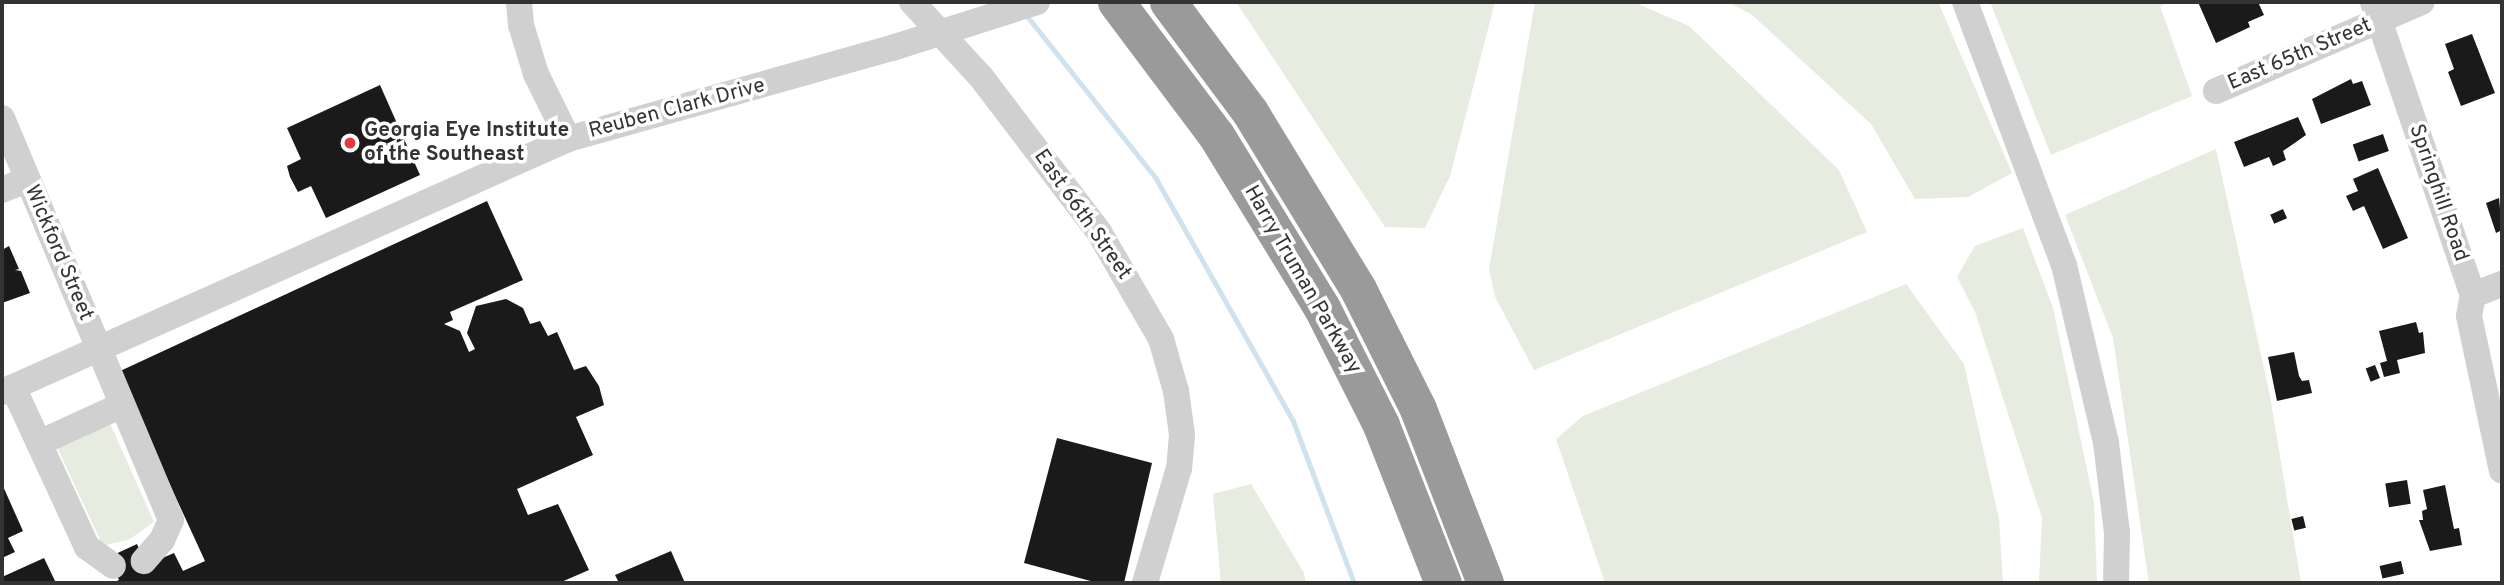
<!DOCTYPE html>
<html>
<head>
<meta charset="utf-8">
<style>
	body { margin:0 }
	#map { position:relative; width:2504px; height:585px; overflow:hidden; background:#fff; font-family:Overpass,sans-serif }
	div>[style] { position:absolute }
	.green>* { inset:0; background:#e6ecdf }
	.stream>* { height:5px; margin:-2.5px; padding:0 2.5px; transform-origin:2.5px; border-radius:2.5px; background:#cfe2ee }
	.building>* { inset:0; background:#1a1a1a; transform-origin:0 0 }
	.minor>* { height:26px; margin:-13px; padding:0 13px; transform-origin:13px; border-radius:13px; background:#d0d0d0 }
	.highway>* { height:37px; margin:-18.5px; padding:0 18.5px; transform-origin:18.5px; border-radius:18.5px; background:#9a9a9a }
	.dots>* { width:19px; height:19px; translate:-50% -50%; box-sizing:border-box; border:4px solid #fff; border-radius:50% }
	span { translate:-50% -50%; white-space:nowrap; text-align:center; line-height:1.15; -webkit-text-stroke:7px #fff; paint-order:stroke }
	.street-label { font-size:21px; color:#333 }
	.poi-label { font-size:21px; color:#333; font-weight:700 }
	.left { translate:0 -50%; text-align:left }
	.frame { position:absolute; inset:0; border:4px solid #333; pointer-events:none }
</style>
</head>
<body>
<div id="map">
	<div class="green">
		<div style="clip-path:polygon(1236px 2px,1495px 2px,1450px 176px,1425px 228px,1385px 227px)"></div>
		<div style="clip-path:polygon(1535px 2px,1633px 2px,1689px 26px,1839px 170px,1867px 232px,1534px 370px,1495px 297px,1489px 269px)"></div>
		<div style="clip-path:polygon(1727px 2px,1938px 2px,2012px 173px,1968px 197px,1915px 199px,1871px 124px,1751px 14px)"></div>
		<div style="clip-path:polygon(1990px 2px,2168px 2px,2160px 6px,2192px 96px,2051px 155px)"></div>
		<div style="clip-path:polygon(2216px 149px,2270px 396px,2301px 583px,2149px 583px,2113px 338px,2065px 215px)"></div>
		<div style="clip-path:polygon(2023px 228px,2053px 308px,2094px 503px,2097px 583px,2039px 583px,2042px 518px,1975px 312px,1957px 277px,1975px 246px)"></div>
		<div style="clip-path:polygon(1906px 284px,1964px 364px,1999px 519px,2003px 583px,1605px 583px,1556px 439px,1583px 416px)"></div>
		<div style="clip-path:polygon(109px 421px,154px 522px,130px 539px,103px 546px,55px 443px)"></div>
		<div style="clip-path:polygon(1251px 484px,1304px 573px,1306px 583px,1221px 583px,1213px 494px)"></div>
	</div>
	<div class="stream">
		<div style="left:1026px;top:15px;width:207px;rotate:51.5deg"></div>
		<div style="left:1155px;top:177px;width:280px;rotate:60.5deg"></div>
		<div style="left:1293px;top:421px;width:173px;rotate:69.4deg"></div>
	</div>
	<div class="building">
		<div style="clip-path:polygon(2198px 2px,2258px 2px,2264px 15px,2248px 22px,2250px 27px,2216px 43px)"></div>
		<div style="clip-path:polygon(2472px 34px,2495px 93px,2461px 106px,2448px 72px,2454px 69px,2445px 44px)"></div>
		<div style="clip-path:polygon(2351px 79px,2353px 84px,2362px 81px,2371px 105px,2321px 124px,2312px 99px)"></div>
		<div style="clip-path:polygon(380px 85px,420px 175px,326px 218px,311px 186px,298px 192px,290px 177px,287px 166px,301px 159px,287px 128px)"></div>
		<div style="clip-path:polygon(2298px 117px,2306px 135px,2283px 151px,2286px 160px,2273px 166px,2269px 157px,2244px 167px,2234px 142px)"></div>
		<div style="left:2383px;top:134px;width:18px;height:32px;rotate:71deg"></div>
		<div style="clip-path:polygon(2378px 168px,2408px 238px,2383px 249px,2364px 206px,2353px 211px,2346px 196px,2358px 191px,2353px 179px)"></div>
		<div style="clip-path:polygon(2499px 198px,2502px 230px,2496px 233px,2486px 203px)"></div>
		<div style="clip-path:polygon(487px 201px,523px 280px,450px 312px,453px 320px,444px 324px,460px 331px,469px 352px,475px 349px,467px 333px,476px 306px,506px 299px,523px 308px,530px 324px,540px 321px,548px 336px,557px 332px,574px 370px,586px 366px,599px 386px,604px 405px,576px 417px,593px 455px,517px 489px,528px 515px,558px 504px,589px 570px,559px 583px,112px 583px,119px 580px,109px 557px,137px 544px,146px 565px,174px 553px,183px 571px,205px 561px,118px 372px)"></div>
		<div style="left:2283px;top:209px;width:10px;height:14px;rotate:66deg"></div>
		<div style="clip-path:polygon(9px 246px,19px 269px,15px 270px,21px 271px,30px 293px,2px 303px,2px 250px)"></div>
		<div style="clip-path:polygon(2416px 322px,2419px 333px,2423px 332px,2425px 353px,2397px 360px,2400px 373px,2384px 377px,2380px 363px,2387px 361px,2379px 331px)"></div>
		<div style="clip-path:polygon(2294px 352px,2299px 376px,2302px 381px,2309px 380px,2312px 393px,2277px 401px,2268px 357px)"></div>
		<div style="left:2375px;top:365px;width:14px;height:10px;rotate:69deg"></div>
		<div style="clip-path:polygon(1057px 438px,1152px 463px,1124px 583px,1098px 583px,1024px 563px)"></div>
		<div style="left:2407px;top:480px;width:24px;height:22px;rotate:81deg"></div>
		<div style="clip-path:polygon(2px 484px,23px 531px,8px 538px,15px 552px,2px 558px)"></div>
		<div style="clip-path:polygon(2445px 485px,2454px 529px,2459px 528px,2462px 545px,2430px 551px,2419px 520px,2423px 520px,2422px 511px,2427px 509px,2423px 490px)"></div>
		<div style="left:2303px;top:516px;width:12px;height:12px;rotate:76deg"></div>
		<div style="clip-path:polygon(671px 551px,685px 583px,619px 583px,615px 575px)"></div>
		<div style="clip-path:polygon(44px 558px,56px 583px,2px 583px,2px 577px)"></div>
		<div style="left:2401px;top:561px;width:13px;height:22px;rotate:77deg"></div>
	</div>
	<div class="minor">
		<div style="left:519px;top:2px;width:23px;rotate:85deg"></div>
		<div style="left:521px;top:25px;width:51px;rotate:73deg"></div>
		<div style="left:536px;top:74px;width:72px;rotate:63.8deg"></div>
		<div style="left:912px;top:2px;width:102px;rotate:47.4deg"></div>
		<div style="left:981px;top:77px;width:195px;rotate:52.7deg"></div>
		<div style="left:1099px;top:232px;width:124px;rotate:59.9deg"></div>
		<div style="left:1161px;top:339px;width:54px;rotate:73.9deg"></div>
		<div style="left:1176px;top:391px;width:44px;rotate:82.2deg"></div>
		<div style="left:1182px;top:435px;width:33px;rotate:95deg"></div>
		<div style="left:1179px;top:468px;width:120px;rotate:106.5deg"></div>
		<div style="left:1965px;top:2px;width:281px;rotate:69.4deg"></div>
		<div style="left:2064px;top:265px;width:183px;rotate:76.7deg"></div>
		<div style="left:2106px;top:443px;width:91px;rotate:83deg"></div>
		<div style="left:2117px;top:533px;width:50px;rotate:91.1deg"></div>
		<div style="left:2373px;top:2px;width:310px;rotate:71.2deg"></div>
		<div style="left:2473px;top:295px;width:21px;rotate:101deg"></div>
		<div style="left:2469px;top:316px;width:158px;rotate:78deg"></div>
		<div style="left:2216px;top:91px;width:224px;rotate:-23.4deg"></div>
		<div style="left:2px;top:118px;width:436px;rotate:67.2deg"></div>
		<div style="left:171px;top:520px;width:22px;rotate:114deg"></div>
		<div style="left:162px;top:540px;width:28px;rotate:131deg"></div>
		<div style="left:2px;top:190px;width:27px;rotate:-22deg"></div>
		<div style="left:2473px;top:295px;width:31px;rotate:-21deg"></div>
		<div style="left:13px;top:387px;width:176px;rotate:65.2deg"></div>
		<div style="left:87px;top:547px;width:32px;rotate:36deg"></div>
		<div style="left:2px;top:392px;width:620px;rotate:-24.08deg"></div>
		<div style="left:568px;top:139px;width:337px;rotate:-15.7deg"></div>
		<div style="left:892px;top:48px;width:152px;rotate:-17.6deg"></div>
		<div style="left:39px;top:443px;width:91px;rotate:-24.6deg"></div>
	</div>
	<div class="highway">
		<div style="left:1116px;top:2px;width:166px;rotate:53.1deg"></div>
		<div style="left:1216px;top:135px;width:203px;rotate:58.5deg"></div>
		<div style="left:1322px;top:308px;width:131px;rotate:63.2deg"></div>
		<div style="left:1381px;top:425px;width:170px;rotate:68.6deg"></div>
		<div style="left:1168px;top:2px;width:137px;rotate:53.3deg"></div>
		<div style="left:1250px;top:112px;width:207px;rotate:58.6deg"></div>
		<div style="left:1358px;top:289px;width:134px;rotate:63.4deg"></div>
		<div style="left:1418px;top:409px;width:186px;rotate:68.9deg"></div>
	</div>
	<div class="dots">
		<div style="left:350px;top:143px;background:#e63946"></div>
	</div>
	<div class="street-label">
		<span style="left:2300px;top:55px;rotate:-23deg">East 65th Street</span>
		<span style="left:677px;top:109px;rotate:-15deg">Reuben Clark Drive</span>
		<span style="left:2438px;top:193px;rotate:71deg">Springhill Road</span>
		<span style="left:1082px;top:215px;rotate:55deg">East 66th Street</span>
		<span style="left:58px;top:253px;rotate:67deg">Wickford Street</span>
		<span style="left:1302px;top:280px;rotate:60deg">Harry Truman Parkway</span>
	</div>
	<div class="poi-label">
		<span class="left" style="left:364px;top:143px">Georgia Eye Institute<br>of the Southeast</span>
	</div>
	<div class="frame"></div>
</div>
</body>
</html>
